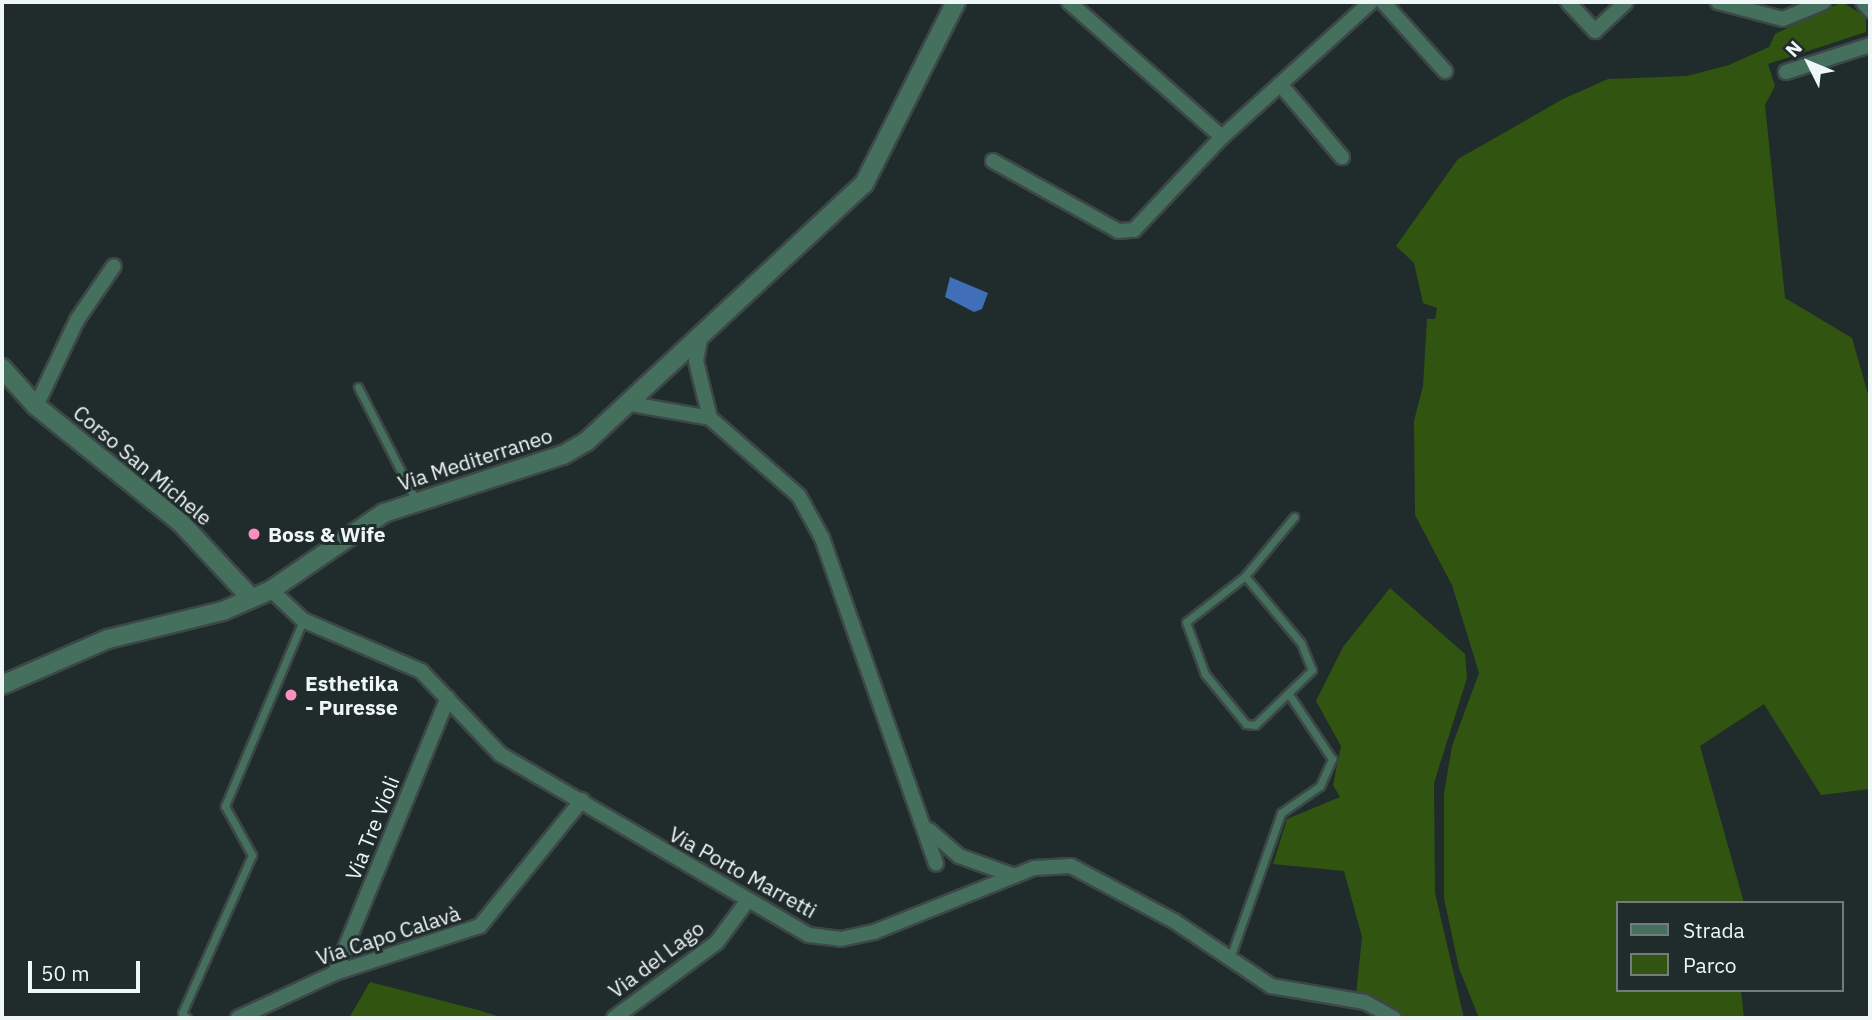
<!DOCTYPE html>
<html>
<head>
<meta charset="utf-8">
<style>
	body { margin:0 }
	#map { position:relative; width:1872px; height:1020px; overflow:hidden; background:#202b2b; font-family:"IBM Plex Sans",sans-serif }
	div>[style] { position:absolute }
	.green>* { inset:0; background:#315511 }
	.water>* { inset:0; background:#406eb9 }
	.roads { filter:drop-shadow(2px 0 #3d4747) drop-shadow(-2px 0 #3d4747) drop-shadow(0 2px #3d4747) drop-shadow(0 -2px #3d4747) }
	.service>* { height:7px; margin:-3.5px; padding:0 3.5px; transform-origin:3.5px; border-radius:3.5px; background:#44705d }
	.minor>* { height:14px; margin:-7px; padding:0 7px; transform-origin:7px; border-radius:7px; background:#44705d }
	.tertiary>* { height:18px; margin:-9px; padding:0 9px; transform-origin:9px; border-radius:9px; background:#44705d }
	.dots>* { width:19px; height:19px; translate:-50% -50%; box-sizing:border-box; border:4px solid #202b2b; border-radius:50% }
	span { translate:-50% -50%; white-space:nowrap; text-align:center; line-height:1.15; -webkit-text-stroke:6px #202b2b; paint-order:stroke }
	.street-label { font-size:21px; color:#eff6f6 }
	.poi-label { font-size:21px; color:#eff6f6; font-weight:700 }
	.left { translate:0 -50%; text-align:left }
	.frame { position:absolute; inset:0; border:4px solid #eff6f6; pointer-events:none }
	.legend { position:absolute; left:1616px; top:901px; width:228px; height:91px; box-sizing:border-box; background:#202b2b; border:2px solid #737c7c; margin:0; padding:9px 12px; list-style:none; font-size:21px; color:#eff6f6 }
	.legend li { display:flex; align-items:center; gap:14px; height:35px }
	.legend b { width:35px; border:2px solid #737c7c }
	.north { position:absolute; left:1774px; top:28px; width:70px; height:70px; -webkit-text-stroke:5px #202b2b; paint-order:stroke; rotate:313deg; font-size:19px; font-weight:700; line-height:28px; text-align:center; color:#eff6f6 }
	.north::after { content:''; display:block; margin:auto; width:24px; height:32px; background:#eff6f6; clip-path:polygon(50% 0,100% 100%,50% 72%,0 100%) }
	.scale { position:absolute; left:28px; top:961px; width:112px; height:32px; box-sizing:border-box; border:4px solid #eff6f6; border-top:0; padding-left:9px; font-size:21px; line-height:24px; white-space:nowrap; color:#eff6f6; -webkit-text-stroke:5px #202b2b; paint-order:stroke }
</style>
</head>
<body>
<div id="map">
	<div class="green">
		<div style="clip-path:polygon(1842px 2px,1866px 17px,1866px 32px,1768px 64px,1775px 86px,1765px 105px,1785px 298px,1852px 338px,1870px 401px,1870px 789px,1821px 795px,1764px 704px,1700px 746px,1744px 903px,1618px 903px,1618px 990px,1741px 990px,1744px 1018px,1479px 1018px,1459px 968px,1444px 898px,1444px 794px,1452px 746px,1479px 673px,1452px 585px,1415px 515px,1414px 421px,1423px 386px,1427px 319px,1435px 319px,1437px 308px,1423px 303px,1414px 263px,1396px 246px,1458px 159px,1563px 99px,1608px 79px,1687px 76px,1729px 65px,1769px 47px,1775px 34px)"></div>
		<div style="clip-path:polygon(1390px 588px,1465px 654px,1467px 678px,1434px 783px,1435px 893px,1464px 1018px,1399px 1018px,1356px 995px,1362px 937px,1344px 871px,1273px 864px,1287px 819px,1340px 797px,1333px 785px,1341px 746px,1316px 701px,1343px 647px)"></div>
		<div style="clip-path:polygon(370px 982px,478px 1010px,504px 1018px,349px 1018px)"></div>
	</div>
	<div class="water">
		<div style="clip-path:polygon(950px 277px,988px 293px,982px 309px,974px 312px,945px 297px)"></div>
	</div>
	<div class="roads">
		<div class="service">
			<div style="left:358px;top:387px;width:128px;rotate:63deg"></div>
			<div style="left:1245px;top:576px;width:87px;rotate:50.1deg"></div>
			<div style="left:1301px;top:643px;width:29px;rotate:68deg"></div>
			<div style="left:1312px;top:670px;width:79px;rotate:136deg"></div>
			<div style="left:1255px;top:725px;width:9px;rotate:-174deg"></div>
			<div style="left:1246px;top:724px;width:65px;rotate:-129.4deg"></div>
			<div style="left:1205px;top:674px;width:55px;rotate:-110.1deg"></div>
			<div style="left:1186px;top:622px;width:75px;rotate:-37.9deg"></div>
			<div style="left:1245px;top:576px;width:77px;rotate:-50.3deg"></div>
			<div style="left:1230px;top:958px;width:154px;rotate:-70.6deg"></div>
			<div style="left:1281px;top:813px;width:47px;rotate:-34.7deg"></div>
			<div style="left:1320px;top:786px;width:30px;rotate:-66deg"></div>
			<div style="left:1332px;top:759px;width:76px;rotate:-123.7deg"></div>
			<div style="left:187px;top:1018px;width:7px;rotate:-135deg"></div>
			<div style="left:182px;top:1013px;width:173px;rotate:-66.1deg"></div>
			<div style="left:252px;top:855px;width:56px;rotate:-118.9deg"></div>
			<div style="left:225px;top:806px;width:202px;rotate:-67.2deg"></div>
		</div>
		<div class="minor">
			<div style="left:1383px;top:2px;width:93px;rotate:48.1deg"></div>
			<div style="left:1568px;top:2px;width:40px;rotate:47deg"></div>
			<div style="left:1595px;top:31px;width:42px;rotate:-43.1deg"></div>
			<div style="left:1718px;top:2px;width:67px;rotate:14.7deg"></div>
			<div style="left:1783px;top:19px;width:44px;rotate:-22.5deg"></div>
			<div style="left:1863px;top:2px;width:11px;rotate:49deg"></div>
			<div style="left:1786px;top:72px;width:88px;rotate:-17.8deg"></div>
			<div style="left:1280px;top:84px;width:96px;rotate:49.7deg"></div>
			<div style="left:1222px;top:137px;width:201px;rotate:-42.2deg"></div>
			<div style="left:993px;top:161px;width:143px;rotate:29.2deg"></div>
			<div style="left:1118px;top:231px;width:16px;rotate:-4deg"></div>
			<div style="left:1134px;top:230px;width:128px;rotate:-46.6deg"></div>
			<div style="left:1222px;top:137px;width:204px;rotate:-138.6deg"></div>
			<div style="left:700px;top:340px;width:21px;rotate:101deg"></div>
			<div style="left:696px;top:361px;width:59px;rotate:76.2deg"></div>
			<div style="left:631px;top:404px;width:80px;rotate:10deg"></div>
			<div style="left:710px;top:418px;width:118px;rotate:41.2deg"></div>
			<div style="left:799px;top:496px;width:48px;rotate:61.3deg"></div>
			<div style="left:822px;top:538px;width:345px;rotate:70.7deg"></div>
			<div style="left:36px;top:406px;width:95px;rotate:-64.5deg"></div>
			<div style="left:77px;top:320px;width:65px;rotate:-55.6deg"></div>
			<div style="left:271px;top:590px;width:44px;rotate:43.2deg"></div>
			<div style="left:303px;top:620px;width:129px;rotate:23.4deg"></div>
			<div style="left:421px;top:671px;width:115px;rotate:46.4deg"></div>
			<div style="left:500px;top:754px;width:358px;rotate:30.4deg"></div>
			<div style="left:809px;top:935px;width:32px;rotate:7deg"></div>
			<div style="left:841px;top:939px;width:34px;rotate:-12deg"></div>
			<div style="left:874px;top:932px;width:172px;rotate:-21.8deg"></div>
			<div style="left:1034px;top:868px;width:37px;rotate:-3deg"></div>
			<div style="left:1071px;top:866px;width:117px;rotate:28.1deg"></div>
			<div style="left:1174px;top:921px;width:117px;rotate:33.8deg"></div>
			<div style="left:1271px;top:986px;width:95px;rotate:9.7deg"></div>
			<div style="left:1365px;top:1002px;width:33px;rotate:29deg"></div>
			<div style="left:929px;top:830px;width:40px;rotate:41deg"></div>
			<div style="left:959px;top:856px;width:59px;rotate:19.7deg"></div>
			<div style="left:335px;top:973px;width:297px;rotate:-67.7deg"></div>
			<div style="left:238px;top:1018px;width:107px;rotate:-24.9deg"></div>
			<div style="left:335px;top:973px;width:152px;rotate:-18deg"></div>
			<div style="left:480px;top:926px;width:162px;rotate:-51deg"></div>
			<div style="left:614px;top:1018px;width:128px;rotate:-36.4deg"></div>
			<div style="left:717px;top:942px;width:52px;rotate:-53.6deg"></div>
		</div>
		<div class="tertiary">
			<div style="left:2px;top:368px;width:51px;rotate:48.2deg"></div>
			<div style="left:36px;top:406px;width:185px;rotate:38.9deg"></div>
			<div style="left:180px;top:522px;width:104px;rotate:46.9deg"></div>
			<div style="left:2px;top:685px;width:116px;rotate:-23.5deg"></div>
			<div style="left:108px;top:639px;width:118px;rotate:-13.7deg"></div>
			<div style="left:223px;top:611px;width:52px;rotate:-23.6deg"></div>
			<div style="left:271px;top:590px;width:137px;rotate:-34.3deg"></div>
			<div style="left:384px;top:513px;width:188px;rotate:-18deg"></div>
			<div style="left:563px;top:455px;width:28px;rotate:-30deg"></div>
			<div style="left:587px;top:441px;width:378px;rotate:-42.9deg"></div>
			<div style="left:864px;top:184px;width:204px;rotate:-63.2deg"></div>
		</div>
	</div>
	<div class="dots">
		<div style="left:254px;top:534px;background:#fe8ebd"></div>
		<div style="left:291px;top:695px;background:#fe8ebd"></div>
	</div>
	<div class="street-label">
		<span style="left:475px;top:459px;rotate:-18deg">Via Mediterraneo</span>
		<span style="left:143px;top:465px;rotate:40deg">Corso San Michele</span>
		<span style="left:372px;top:828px;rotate:-68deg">Via Tre Violi</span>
		<span style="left:743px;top:872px;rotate:29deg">Via Porto Marretti</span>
		<span style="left:388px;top:935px;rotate:-18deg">Via Capo Calavà</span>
		<span style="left:656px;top:959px;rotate:-37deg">Via del Lago</span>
	</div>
	<div class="poi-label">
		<span class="left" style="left:268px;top:534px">Boss &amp; Wife</span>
		<span class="left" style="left:305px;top:695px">Esthetika<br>- Puresse</span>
	</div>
	<div class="frame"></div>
	<ul class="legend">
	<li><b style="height:9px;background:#44705d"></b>Strada</li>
	<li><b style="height:19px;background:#315511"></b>Parco</li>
	</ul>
	<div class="north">N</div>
	<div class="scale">50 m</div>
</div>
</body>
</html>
